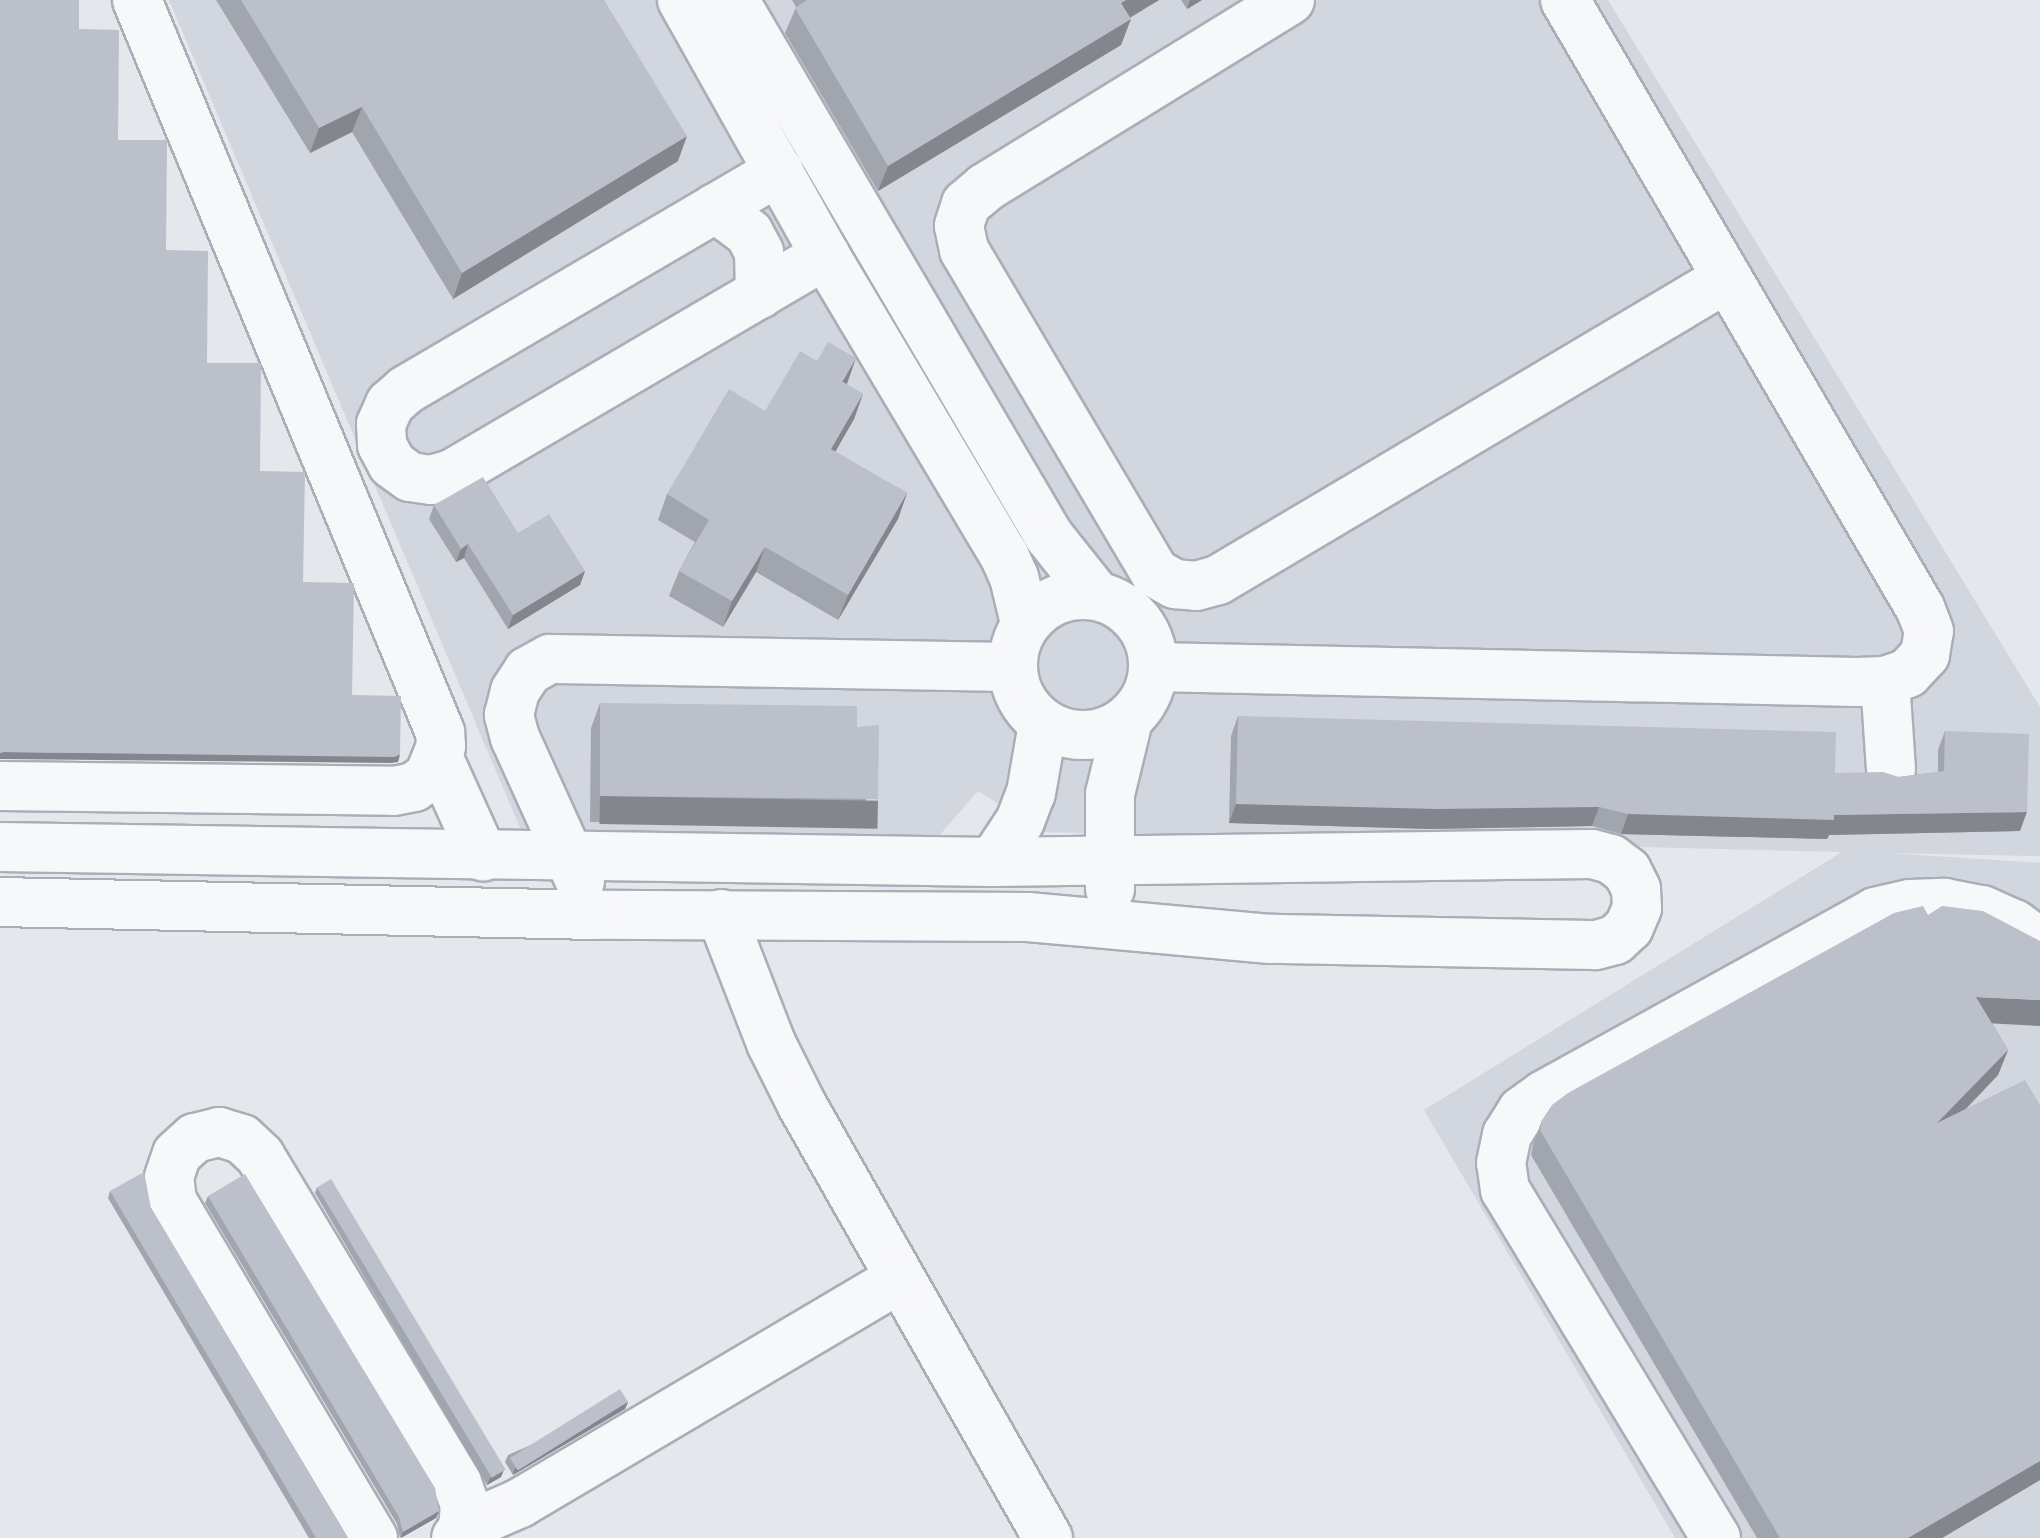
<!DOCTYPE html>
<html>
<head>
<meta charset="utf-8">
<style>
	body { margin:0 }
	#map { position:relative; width:2040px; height:1538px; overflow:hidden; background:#e4e7ec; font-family:Raleway,sans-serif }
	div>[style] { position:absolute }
	.built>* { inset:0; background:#d2d6de }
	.roads { filter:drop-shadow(2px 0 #a9aeb7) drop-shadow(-2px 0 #a9aeb7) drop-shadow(0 2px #a9aeb7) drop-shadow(0 -2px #a9aeb7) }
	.minor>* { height:48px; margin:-24px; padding:0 24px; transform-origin:24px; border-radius:24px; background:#f7f8fa }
	.minor>.ring { margin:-24px; padding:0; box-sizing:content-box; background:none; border:48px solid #f7f8fa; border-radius:50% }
	.wall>* { inset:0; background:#a1a5ae }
	.shaded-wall>* { inset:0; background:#83868d; transform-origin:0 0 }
	.building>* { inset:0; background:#bbc0ca; transform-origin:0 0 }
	span { translate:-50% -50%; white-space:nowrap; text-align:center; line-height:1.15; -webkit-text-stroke:9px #f4f6f9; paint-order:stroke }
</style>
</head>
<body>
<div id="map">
	<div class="built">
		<div style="clip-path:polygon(169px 0,1608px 0,2040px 707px,2040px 856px,1888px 853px,2040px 863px,2040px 1538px,1675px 1538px,1424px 1110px,1842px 852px,1043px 832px,978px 791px,938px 837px,521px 830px)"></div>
	</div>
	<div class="roads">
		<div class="minor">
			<div style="left:682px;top:0;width:292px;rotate:60.7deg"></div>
			<div style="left:825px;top:255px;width:349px;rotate:59.2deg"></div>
			<div style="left:1004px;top:555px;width:24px;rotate:66deg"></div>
			<div style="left:1014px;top:577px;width:47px;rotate:76.6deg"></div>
			<div style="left:734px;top:0;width:622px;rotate:59.56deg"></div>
			<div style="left:1049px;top:536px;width:75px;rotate:51.5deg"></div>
			<div style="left:1290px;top:0;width:358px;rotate:148.4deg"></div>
			<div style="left:985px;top:188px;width:25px;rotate:140deg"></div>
			<div style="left:966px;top:204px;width:23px;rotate:108deg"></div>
			<div style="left:959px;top:226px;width:25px;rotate:78deg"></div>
			<div style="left:964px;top:250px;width:375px;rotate:59.4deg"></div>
			<div style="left:1155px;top:573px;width:23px;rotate:29deg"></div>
			<div style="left:1175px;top:584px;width:21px;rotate:5deg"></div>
			<div style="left:1196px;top:586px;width:23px;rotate:-15deg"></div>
			<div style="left:1218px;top:580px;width:592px;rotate:-30.68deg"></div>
			<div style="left:779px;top:171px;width:433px;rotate:149.6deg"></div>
			<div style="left:406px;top:390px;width:21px;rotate:139deg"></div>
			<div style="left:390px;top:404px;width:22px;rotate:114deg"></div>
			<div style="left:381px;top:424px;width:21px;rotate:87deg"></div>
			<div style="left:382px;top:445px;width:21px;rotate:62deg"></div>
			<div style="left:392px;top:464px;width:22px;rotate:36deg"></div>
			<div style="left:410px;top:477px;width:21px;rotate:8deg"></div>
			<div style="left:431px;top:480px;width:22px;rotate:-16deg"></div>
			<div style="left:452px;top:474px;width:433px;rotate:-30.4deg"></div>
			<div style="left:715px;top:208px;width:42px;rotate:36.3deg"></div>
			<div style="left:749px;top:233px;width:21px;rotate:62deg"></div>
			<div style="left:759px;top:252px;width:42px;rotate:88.6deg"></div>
			<div class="ring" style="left:1013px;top:595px;width:92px;height:92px"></div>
			<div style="left:1154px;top:667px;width:703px;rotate:1.22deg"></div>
			<div style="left:1857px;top:682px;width:28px;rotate:-2deg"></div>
			<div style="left:1885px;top:681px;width:24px;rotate:-19deg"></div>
			<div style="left:1908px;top:673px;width:25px;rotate:-47deg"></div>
			<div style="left:1925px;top:655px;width:24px;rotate:-81deg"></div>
			<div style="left:1929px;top:631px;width:25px;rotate:-111deg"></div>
			<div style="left:1920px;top:608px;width:704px;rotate:-120.28deg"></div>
			<div style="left:1885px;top:681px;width:88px;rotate:86.1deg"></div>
			<div style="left:439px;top:759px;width:107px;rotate:65.6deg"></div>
			<div style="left:0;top:786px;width:394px;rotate:0.7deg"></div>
			<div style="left:394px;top:791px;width:20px;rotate:-11deg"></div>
			<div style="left:414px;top:787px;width:19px;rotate:-36deg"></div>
			<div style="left:429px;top:776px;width:32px;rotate:-68deg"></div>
			<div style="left:441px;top:746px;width:14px;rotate:-94deg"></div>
			<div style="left:440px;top:732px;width:792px;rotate:-112.49deg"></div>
			<div style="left:0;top:847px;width:993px;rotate:0.87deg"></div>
			<div style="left:993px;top:862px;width:599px;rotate:-0.77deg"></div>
			<div style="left:1592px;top:854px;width:20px;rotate:15deg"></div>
			<div style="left:1611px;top:859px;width:20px;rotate:37deg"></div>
			<div style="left:1627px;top:871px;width:20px;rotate:63deg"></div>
			<div style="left:1636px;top:889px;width:19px;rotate:87deg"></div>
			<div style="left:1637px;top:908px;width:21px;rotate:113deg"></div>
			<div style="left:1629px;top:927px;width:19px;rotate:137deg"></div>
			<div style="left:1615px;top:940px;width:20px;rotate:165deg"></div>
			<div style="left:1596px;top:945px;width:326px;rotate:-178.9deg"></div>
			<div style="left:1270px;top:939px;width:243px;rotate:-174.8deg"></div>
			<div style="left:1028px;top:917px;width:433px;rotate:-179.7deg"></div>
			<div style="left:595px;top:915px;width:595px;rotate:-178.75deg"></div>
			<div style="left:993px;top:862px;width:49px;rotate:-56.6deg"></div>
			<div style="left:1020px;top:821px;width:30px;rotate:-69deg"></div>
			<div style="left:1031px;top:793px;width:70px;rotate:-80.1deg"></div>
			<div style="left:580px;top:881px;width:157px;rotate:-114.4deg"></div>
			<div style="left:515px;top:738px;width:24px;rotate:-105deg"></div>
			<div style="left:509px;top:715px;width:25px;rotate:-76deg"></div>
			<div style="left:515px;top:691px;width:24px;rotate:-57deg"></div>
			<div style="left:528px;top:671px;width:25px;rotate:-29deg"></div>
			<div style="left:550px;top:659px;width:462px;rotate:1deg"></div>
			<div style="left:1110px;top:889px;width:95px;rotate:-90deg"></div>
			<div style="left:1110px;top:794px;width:76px;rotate:-76.3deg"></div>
			<div style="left:721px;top:914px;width:138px;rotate:68.8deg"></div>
			<div style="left:771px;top:1043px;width:69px;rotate:63.4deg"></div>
			<div style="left:802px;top:1105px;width:498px;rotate:60.4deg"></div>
			<div style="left:463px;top:1528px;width:62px;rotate:-23.7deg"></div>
			<div style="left:520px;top:1503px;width:440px;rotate:-30.6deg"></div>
			<div style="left:373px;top:1538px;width:392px;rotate:-120.8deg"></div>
			<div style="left:172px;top:1201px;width:24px;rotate:-97deg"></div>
			<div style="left:169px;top:1177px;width:24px;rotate:-71deg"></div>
			<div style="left:177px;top:1154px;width:24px;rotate:-42deg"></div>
			<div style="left:195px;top:1138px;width:25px;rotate:-14deg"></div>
			<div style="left:219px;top:1132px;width:24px;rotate:17deg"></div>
			<div style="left:242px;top:1139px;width:25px;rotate:43deg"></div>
			<div style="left:260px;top:1156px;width:382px;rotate:58.9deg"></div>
			<div style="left:457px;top:1483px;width:23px;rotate:70deg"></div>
			<div style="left:465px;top:1505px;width:23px;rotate:95deg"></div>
			<div style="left:463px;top:1528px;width:12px;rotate:125deg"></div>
			<div style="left:1716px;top:1538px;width:407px;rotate:-121.2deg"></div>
			<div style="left:1505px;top:1190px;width:27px;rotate:-98deg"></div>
			<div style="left:1501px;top:1163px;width:29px;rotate:-78deg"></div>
			<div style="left:1507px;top:1135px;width:28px;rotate:-58deg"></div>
			<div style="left:1522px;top:1111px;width:27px;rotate:-36deg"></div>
			<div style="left:1544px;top:1095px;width:378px;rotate:-28.9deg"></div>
			<div style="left:1875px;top:912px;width:36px;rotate:-13deg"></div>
			<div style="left:1910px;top:904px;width:35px;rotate:-2deg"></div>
			<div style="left:1945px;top:903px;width:38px;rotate:11deg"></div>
			<div style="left:1982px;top:910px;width:35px;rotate:24deg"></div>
			<div style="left:2014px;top:924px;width:32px;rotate:36deg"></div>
		</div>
	</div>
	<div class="wall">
		<div style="clip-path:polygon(216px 0,604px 0,678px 161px,453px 299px,352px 132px,310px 153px)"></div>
		<div style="clip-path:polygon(792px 0,1159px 0,1130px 18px,1121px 45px,878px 191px,785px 33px,796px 7px)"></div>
		<div style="clip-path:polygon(1181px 0,1202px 0,1187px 9px)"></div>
		<div style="clip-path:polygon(846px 384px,863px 394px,854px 419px,835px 452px,907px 493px,898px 519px,838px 620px,756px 572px,723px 627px,669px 596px,679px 571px,695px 542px,658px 520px,667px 494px,765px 411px)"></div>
		<div style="clip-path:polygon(434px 505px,518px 533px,585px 571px,580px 585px,508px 629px,464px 558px,456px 562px,429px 519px)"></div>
		<div style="clip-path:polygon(600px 703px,857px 727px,869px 825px,590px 822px,591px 728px)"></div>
		<div style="clip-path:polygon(1238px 716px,1835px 773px,1899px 777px,1938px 772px,1938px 750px,1945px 731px,2020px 831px,1829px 835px,1827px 839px,1621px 834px,1592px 826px,1430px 829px,1229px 823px,1231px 736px)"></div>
		<div style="clip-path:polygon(1928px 915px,2008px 1050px,1998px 1075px,1966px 1109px,2040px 1480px,1942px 1538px,1757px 1538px,1531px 1155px,1533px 1145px,1542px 1120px)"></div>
		<div style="clip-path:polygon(317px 1187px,501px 1477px,487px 1485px,315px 1193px)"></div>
		<div style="clip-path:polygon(110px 1191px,151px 1208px,348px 1538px,309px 1538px,108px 1198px)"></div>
		<div style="clip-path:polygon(208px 1196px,439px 1511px,436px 1518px,400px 1538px,397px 1524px,205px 1203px)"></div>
		<div style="clip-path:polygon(628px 1402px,625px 1409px,513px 1475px,505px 1462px,508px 1455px)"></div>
	</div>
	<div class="shaded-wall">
		<div style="clip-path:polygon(1126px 0,1159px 0,1112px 28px,1121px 3px)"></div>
		<div style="clip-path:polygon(1190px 0,1202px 0,1187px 9px)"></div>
		<div style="clip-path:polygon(1131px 19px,1121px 45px,878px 191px,888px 166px)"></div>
		<div style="clip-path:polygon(362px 107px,352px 132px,310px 153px,319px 128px)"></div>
		<div style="clip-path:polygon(687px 136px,678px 161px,453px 299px,462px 273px)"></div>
		<div style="clip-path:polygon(856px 358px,847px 384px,842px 382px)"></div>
		<div style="clip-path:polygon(863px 394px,854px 419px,822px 475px,831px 449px)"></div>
		<div style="clip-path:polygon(907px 493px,898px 519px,838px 620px,848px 595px)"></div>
		<div style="clip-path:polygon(468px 544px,464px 558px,456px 562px,461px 549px)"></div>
		<div style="clip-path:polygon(765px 547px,756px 572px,723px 627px,732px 601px)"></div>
		<div style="clip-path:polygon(585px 571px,580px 585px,508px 629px,513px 615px)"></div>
		<div style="clip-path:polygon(3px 752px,400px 755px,398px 762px,391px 763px,0 759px,0 753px)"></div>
		<div style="left:600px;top:796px;width:278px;height:28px;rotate:1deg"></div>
		<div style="clip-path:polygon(1236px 804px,1599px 807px,1592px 826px,1430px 829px,1229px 823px)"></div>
		<div style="clip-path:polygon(2027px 812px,2020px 831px,1829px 835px,1827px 839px,1621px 834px,1628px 814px,1834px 815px)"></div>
		<div style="clip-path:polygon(1976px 997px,2040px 1000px,2040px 1026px,1967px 1022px)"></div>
		<div style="clip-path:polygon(2008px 1050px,1998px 1075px,1928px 1148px,1937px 1123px)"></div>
		<div style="clip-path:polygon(628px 1402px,625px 1409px,513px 1475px,515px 1468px)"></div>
		<div style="clip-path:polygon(2040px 1461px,2040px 1480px,1942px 1538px,1908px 1538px)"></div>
		<div style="clip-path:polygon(504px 1470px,501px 1477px,487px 1485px,490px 1478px)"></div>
		<div style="clip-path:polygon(439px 1511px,436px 1518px,401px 1538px,403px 1532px)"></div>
	</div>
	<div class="building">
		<div style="clip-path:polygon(0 0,79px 0,79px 29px,119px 30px,118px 140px,167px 140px,166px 250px,208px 251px,207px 363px,261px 363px,260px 471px,305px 472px,303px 582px,354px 583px,352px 695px,401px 696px,400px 755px,394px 757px,3px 752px,0 753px)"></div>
		<div style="clip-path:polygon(241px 0,604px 0,687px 136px,462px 273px,362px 107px,319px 128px)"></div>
		<div style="clip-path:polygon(807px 0,1126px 0,1121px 3px,1131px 19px,888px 166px,795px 8px)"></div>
		<div style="clip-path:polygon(828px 342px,856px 358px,842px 382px,863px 394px,831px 449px,907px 493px,848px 595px,765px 547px,732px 601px,679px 571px,709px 520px,667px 494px,729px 389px,765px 411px,800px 351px,817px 361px)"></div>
		<div style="clip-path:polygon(483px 477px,518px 533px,549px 514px,585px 571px,513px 615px,468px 544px,461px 549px,434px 505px)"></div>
		<div style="clip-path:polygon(600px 703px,857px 706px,857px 727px,879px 725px,878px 799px,600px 796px)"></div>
		<div style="clip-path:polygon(1238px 716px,1836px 732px,1835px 773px,1883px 772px,1899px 777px,1944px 771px,1945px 731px,2029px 734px,2027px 812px,1834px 815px,1834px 820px,1628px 814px,1599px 807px,1437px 809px,1236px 804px)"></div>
		<div style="clip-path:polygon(1923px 906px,1928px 915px,1942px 906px,1983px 911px,2040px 941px,2040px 1000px,1976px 997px,2008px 1050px,1937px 1123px,2025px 1080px,2040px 1105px,2040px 1461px,1908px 1538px,1780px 1538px,1540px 1130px,1542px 1120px,1552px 1105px,1568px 1093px,1894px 913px)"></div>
		<div style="clip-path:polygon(144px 1172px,151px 1208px,348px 1538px,316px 1538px,110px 1191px)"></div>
		<div style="clip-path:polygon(245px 1174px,435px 1488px,439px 1511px,403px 1532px,399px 1517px,208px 1196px)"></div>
		<div style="left:331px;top:1179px;width:339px;height:16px;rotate:59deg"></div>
		<div style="left:620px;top:1389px;width:15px;height:130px;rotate:58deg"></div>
	</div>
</div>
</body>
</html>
